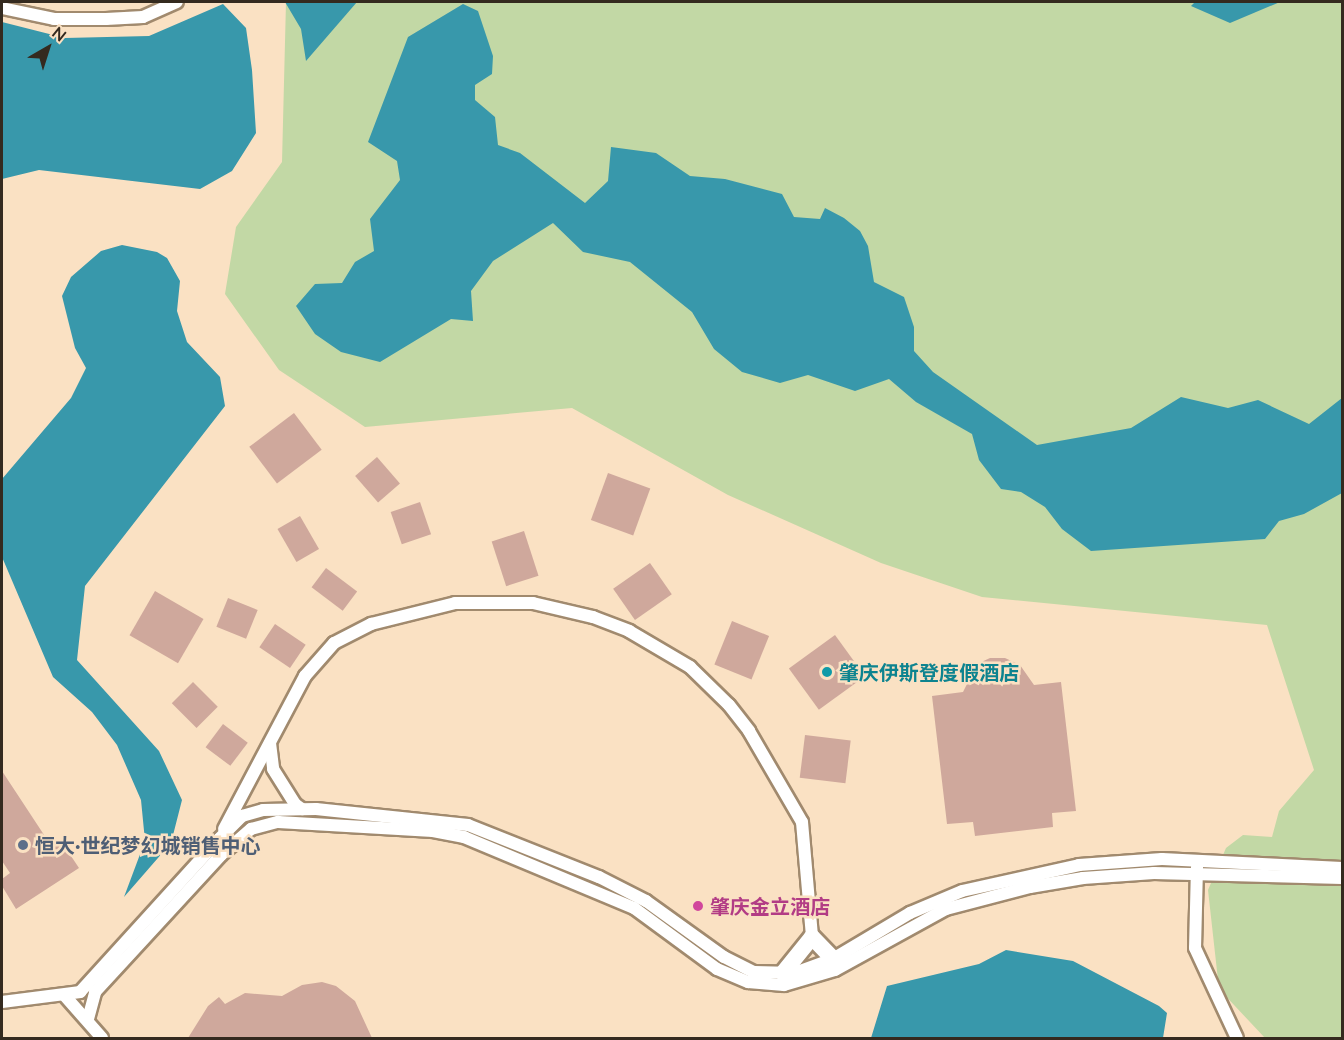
<!DOCTYPE html>
<html>
<head>
<meta charset="utf-8">
<style>
	body { margin:0 }
	#map { position:relative; width:1344px; height:1040px; overflow:hidden; background:#fae1c3; font-family:Lato,"Noto Sans SC",sans-serif }
	div>[style] { position:absolute }
	.green>* { inset:0; background:#c2d8a5 }
	.water>* { inset:0; background:#3898ab }
	.building>* { inset:0; background:#cfa89c; transform-origin:0 0 }
	.roads { filter:drop-shadow(2px 0 #a18a6e) drop-shadow(-2px 0 #a18a6e) drop-shadow(0 2px #a18a6e) drop-shadow(0 -2px #a18a6e) }
	.street>* { height:12px; margin:-6px; padding:0 6px; transform-origin:6px; border-radius:6px; background:#fff }
	.secondary>* { height:16px; margin:-8px; padding:0 8px; transform-origin:8px; border-radius:8px; background:#fff }
	.dots>* { width:16px; height:16px; translate:-50% -50%; box-sizing:border-box; border:3px solid #fae1c3; border-radius:50% }
	span { translate:-50% -50%; white-space:nowrap; text-align:center; line-height:1.15; -webkit-text-stroke:5px #fae1c3; paint-order:stroke }
	.culture-label { font-size:20px; color:#0d838f; font-weight:700 }
	.left { translate:0 -50%; text-align:left }
	.service-label { font-size:20px; color:#4e5e75; font-weight:700 }
	.hotel-label { font-size:20px; color:#b23c85; font-weight:700 }
	.frame { position:absolute; inset:0; border:3px solid #342a1f; pointer-events:none }
	.north { position:absolute; left:18px; top:18px; width:60px; height:60px; -webkit-text-stroke:4px #fae1c3; paint-order:stroke; rotate:39deg; font-size:16px; font-weight:700; line-height:24px; text-align:center; color:#342a1f }
	.north::after { content:''; display:block; margin:auto; width:21px; height:27px; background:#342a1f; clip-path:polygon(50% 0,100% 100%,50% 72%,0 100%) }
</style>
</head>
<body>
<div id="map">
	<div class="green">
		<div style="clip-path:polygon(286px 2px,1342px 2px,1342px 1038px,1265px 1038px,1219px 989px,1208px 890px,1226px 848px,1243px 835px,1272px 837px,1279px 811px,1314px 770px,1267px 625px,982px 597px,881px 563px,728px 495px,572px 408px,365px 427px,279px 370px,225px 294px,236px 227px,282px 162px)"></div>
	</div>
	<div class="water">
		<div style="clip-path:polygon(285px 2px,357px 2px,306px 61px,301px 29px)"></div>
		<div style="clip-path:polygon(1195px 2px,1280px 2px,1230px 23px,1191px 6px)"></div>
		<div style="clip-path:polygon(223px 4px,246px 28px,252px 70px,256px 133px,232px 171px,200px 189px,39px 170px,2px 179px,2px 22px,65px 38px,149px 36px)"></div>
		<div style="clip-path:polygon(463px 4px,478px 11px,493px 56px,492px 74px,475px 85px,475px 100px,495px 117px,498px 145px,520px 153px,585px 203px,608px 181px,611px 147px,656px 153px,690px 176px,725px 179px,782px 194px,794px 217px,820px 219px,825px 208px,844px 218px,860px 231px,868px 246px,874px 282px,904px 297px,914px 327px,914px 351px,933px 372px,1037px 445px,1131px 428px,1181px 397px,1228px 408px,1258px 400px,1309px 424px,1342px 398px,1342px 493px,1304px 514px,1279px 521px,1265px 539px,1091px 551px,1062px 529px,1045px 507px,1021px 492px,1001px 489px,979px 460px,972px 434px,916px 402px,889px 379px,855px 391px,808px 375px,780px 383px,742px 372px,714px 349px,692px 312px,630px 262px,583px 252px,553px 223px,493px 261px,471px 291px,473px 321px,451px 319px,380px 362px,341px 352px,315px 334px,296px 306px,315px 284px,342px 283px,355px 262px,374px 251px,370px 219px,400px 180px,397px 161px,368px 142px,408px 37px)"></div>
		<div style="clip-path:polygon(122px 245px,157px 252px,167px 258px,180px 281px,177px 311px,187px 342px,220px 377px,225px 406px,85px 586px,77px 660px,159px 751px,182px 800px,171px 843px,124px 897px,145px 841px,141px 800px,117px 745px,92px 712px,53px 677px,2px 557px,2px 479px,71px 398px,86px 368px,75px 348px,62px 296px,71px 277px,101px 251px)"></div>
		<div style="clip-path:polygon(1006px 950px,1073px 961px,1159px 1006px,1167px 1013px,1163px 1038px,871px 1038px,887px 986px,979px 964px)"></div>
	</div>
	<div class="building">
		<div style="left:294px;top:413px;width:46px;height:56px;rotate:53deg"></div>
		<div style="left:377px;top:457px;width:35px;height:29px;rotate:49deg"></div>
		<div style="left:608px;top:473px;width:45px;height:50px;rotate:20deg"></div>
		<div style="left:420px;top:502px;width:34px;height:31px;rotate:71deg"></div>
		<div style="left:300px;top:516px;width:38px;height:26px;rotate:60deg"></div>
		<div style="left:524px;top:531px;width:47px;height:34px;rotate:72deg"></div>
		<div style="left:650px;top:563px;width:38px;height:45px;rotate:55deg"></div>
		<div style="left:326px;top:568px;width:39px;height:24px;rotate:37deg"></div>
		<div style="left:155px;top:591px;width:56px;height:51px;rotate:30deg"></div>
		<div style="left:228px;top:598px;width:32px;height:31px;rotate:22deg"></div>
		<div style="left:732px;top:621px;width:40px;height:47px;rotate:22deg"></div>
		<div style="left:275px;top:624px;width:37px;height:28px;rotate:34deg"></div>
		<div style="left:835px;top:635px;width:51px;height:57px;rotate:54deg"></div>
		<div style="clip-path:polygon(990px 658px,1005px 658px,1020px 665px,1034px 685px,1061px 682px,1076px 811px,1052px 813px,1053px 827px,975px 836px,973px 822px,947px 824px,932px 696px,963px 692px,977px 664px)"></div>
		<div style="left:193px;top:682px;width:35px;height:30px;rotate:45deg"></div>
		<div style="left:223px;top:724px;width:31px;height:29px;rotate:37deg"></div>
		<div style="left:805px;top:735px;width:46px;height:43px;rotate:7deg"></div>
		<div style="clip-path:polygon(2px 771px,52px 847px,61px 841px,79px 868px,16px 909px,2px 886px,2px 879px,10px 873px,2px 861px)"></div>
		<div style="clip-path:polygon(322px 982px,336px 986px,355px 1001px,372px 1038px,188px 1038px,208px 1006px,219px 997px,225px 1004px,245px 993px,282px 996px,302px 985px)"></div>
	</div>
	<div class="roads">
		<div class="street">
			<div style="left:2px;top:8px;width:53px;rotate:11.9deg"></div>
			<div style="left:54px;top:19px;width:52px"></div>
			<div style="left:106px;top:19px;width:37px;rotate:-3deg"></div>
			<div style="left:143px;top:17px;width:37px;rotate:-24deg"></div>
			<div style="left:270px;top:743px;width:26px;rotate:83deg"></div>
			<div style="left:273px;top:769px;width:41px;rotate:57.8deg"></div>
			<div style="left:295px;top:804px;width:9px;rotate:36deg"></div>
			<div style="left:224px;top:829px;width:173px;rotate:-62.1deg"></div>
			<div style="left:305px;top:676px;width:44px;rotate:-48.7deg"></div>
			<div style="left:334px;top:643px;width:42px;rotate:-27.2deg"></div>
			<div style="left:371px;top:624px;width:87px;rotate:-14deg"></div>
			<div style="left:455px;top:603px;width:78px"></div>
			<div style="left:533px;top:603px;width:62px;rotate:13.1deg"></div>
			<div style="left:593px;top:617px;width:39px;rotate:21deg"></div>
			<div style="left:629px;top:631px;width:71px;rotate:30.5deg"></div>
			<div style="left:690px;top:667px;width:54px;rotate:44.3deg"></div>
			<div style="left:729px;top:705px;width:33px;rotate:52deg"></div>
			<div style="left:749px;top:731px;width:105px;rotate:59.8deg"></div>
			<div style="left:802px;top:822px;width:115px;rotate:85deg"></div>
			<div style="left:1197px;top:867px;width:81px;rotate:91.4deg"></div>
			<div style="left:1195px;top:948px;width:99px;rotate:65deg"></div>
			<div style="left:65px;top:996px;width:56px;rotate:48.6deg"></div>
			<div style="left:2px;top:1002px;width:79px;rotate:-7.3deg"></div>
			<div style="left:80px;top:992px;width:207px;rotate:-47.7deg"></div>
			<div style="left:219px;top:839px;width:33px;rotate:-45deg"></div>
			<div style="left:242px;top:816px;width:22px;rotate:-16deg"></div>
			<div style="left:263px;top:810px;width:53px;rotate:-1.1deg"></div>
			<div style="left:316px;top:809px;width:153px;rotate:6deg"></div>
			<div style="left:468px;top:825px;width:141px;rotate:21.7deg"></div>
			<div style="left:599px;top:877px;width:53px;rotate:27.1deg"></div>
			<div style="left:646px;top:901px;width:96px;rotate:35.7deg"></div>
			<div style="left:724px;top:957px;width:34px;rotate:27deg"></div>
			<div style="left:754px;top:972px;width:41px;rotate:1.4deg"></div>
			<div style="left:795px;top:973px;width:40px;rotate:-20.2deg"></div>
			<div style="left:833px;top:959px;width:90px;rotate:-30.9deg"></div>
			<div style="left:910px;top:913px;width:56px;rotate:-22.9deg"></div>
			<div style="left:962px;top:891px;width:120px;rotate:-12.5deg"></div>
			<div style="left:1079px;top:865px;width:83px;rotate:-4.1deg"></div>
			<div style="left:1162px;top:859px;width:180px;rotate:2.9deg"></div>
			<div style="left:88px;top:1019px;width:28px;rotate:-75deg"></div>
			<div style="left:95px;top:992px;width:186px;rotate:-47.4deg"></div>
			<div style="left:221px;top:855px;width:40px;rotate:-41deg"></div>
			<div style="left:251px;top:829px;width:28px;rotate:-15deg"></div>
			<div style="left:278px;top:822px;width:155px;rotate:3.3deg"></div>
			<div style="left:433px;top:831px;width:32px;rotate:11deg"></div>
			<div style="left:464px;top:837px;width:184px;rotate:22.7deg"></div>
			<div style="left:634px;top:908px;width:103px;rotate:36.3deg"></div>
			<div style="left:717px;top:969px;width:34px;rotate:23deg"></div>
			<div style="left:748px;top:982px;width:36px;rotate:5deg"></div>
			<div style="left:784px;top:985px;width:53px;rotate:-16.4deg"></div>
			<div style="left:835px;top:970px;width:127px;rotate:-28.8deg"></div>
			<div style="left:946px;top:909px;width:87px;rotate:-14.7deg"></div>
			<div style="left:1030px;top:887px;width:54px;rotate:-9.6deg"></div>
			<div style="left:1083px;top:878px;width:71px;rotate:-4deg"></div>
			<div style="left:1154px;top:873px;width:188px;rotate:1.5deg"></div>
		</div>
		<div class="secondary">
			<div style="left:783px;top:973px;width:46px;rotate:-51.1deg"></div>
			<div style="left:812px;top:937px;width:30px;rotate:46deg"></div>
		</div>
	</div>
	<div class="dots">
		<div style="left:827px;top:672px;background:#0f9aa8"></div>
		<div style="left:23px;top:845px;background:#5c6f8a"></div>
		<div style="left:698px;top:906px;background:#d1479c"></div>
	</div>
	<div class="culture-label">
		<span class="left" style="left:839px;top:672px">肇庆伊斯登度假酒店</span>
	</div>
	<div class="service-label">
		<span class="left" style="left:35px;top:845px">恒大·世纪梦幻城销售中心</span>
	</div>
	<div class="hotel-label">
		<span class="left" style="left:710px;top:906px">肇庆金立酒店</span>
	</div>
	<div class="frame"></div>
	<div class="north">N</div>
</div>
</body>
</html>
